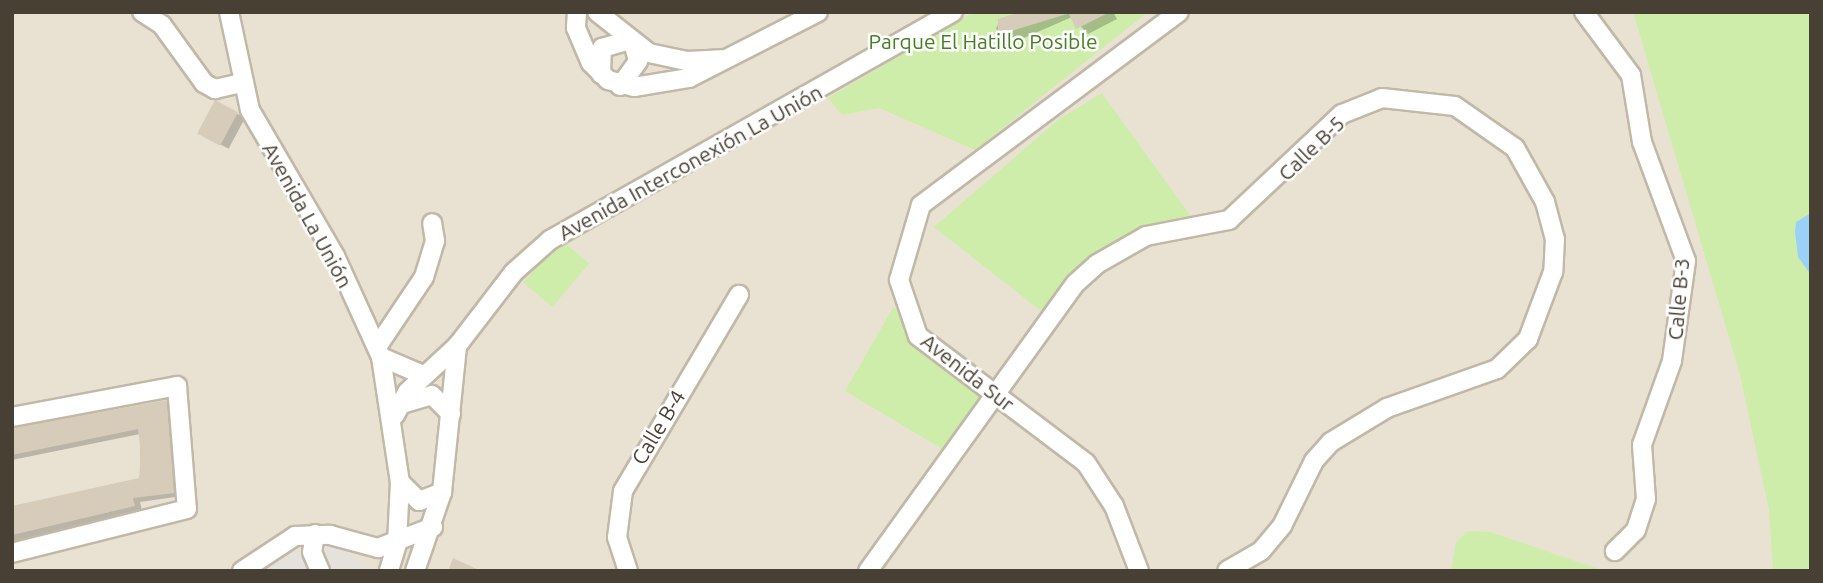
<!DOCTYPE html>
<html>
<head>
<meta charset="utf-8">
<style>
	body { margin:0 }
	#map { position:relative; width:1823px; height:583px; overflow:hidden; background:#f4f0e5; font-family:Ubuntu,sans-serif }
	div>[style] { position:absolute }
	.residential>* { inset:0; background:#e9e2d3; transform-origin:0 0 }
	.green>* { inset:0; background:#ceedaa; transform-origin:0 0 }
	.parking>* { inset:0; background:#e5e2de }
	.water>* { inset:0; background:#9cd1f7 }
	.shadow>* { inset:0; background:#0003; transform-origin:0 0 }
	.building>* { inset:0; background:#d7ccba; transform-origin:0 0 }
	.roads { filter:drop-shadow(2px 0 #c1b8a7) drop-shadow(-2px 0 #c1b8a7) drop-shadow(0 2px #c1b8a7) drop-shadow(0 -2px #c1b8a7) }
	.minor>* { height:18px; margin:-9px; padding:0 9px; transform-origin:9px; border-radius:9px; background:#fff }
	span { translate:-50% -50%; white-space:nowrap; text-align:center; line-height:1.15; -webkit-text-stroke:5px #fff; paint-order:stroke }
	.park-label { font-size:21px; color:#457f22 }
	.street-label { font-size:21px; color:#484034 }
	.frame { position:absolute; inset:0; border:14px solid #484034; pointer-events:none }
</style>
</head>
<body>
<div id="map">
	<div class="residential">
		<div style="left:12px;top:12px;width:1799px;height:559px"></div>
	</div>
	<div class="green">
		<div style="clip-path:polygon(974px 12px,1148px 12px,975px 150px,879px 108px,842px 115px,828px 98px)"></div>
		<div style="clip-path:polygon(1633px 12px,1811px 12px,1811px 571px,1773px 571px,1769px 510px,1740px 375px)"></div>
		<div style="clip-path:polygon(1102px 93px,1192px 218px,1142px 226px,1093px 255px,1042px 312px,934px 227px,1059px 119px)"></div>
		<div style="left:560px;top:239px;width:38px;height:57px;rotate:40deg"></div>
		<div style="clip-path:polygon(894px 306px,915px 339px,987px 396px,944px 450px,845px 391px)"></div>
		<div style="clip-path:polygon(1468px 531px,1490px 532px,1605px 571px,1451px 571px,1456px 542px)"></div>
	</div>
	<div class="parking">
		<div style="clip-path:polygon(327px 540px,373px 571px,260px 571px,290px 546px)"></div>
	</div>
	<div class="water">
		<div style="clip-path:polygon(1811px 213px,1811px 275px,1798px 257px,1795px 232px,1796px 222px)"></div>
	</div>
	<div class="shadow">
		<div style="clip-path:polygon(1026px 12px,1113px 12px,1117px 19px,1088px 34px,1072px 17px,1017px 41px,996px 29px,1000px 20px)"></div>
		<div style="left:215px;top:102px;width:34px;height:35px;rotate:28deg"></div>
		<div style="clip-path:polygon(166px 401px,174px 406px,182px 496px,140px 502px,142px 510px,12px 542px,12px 507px,141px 479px,140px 434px,12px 460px,12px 429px)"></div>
	</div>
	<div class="building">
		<div style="clip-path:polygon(1020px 12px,1067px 12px,1067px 14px,998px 35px,998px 19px)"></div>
		<div style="clip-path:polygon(1068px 12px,1110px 12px,1076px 29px)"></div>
		<div style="left:215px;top:100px;width:26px;height:38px;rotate:28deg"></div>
		<div style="clip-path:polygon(167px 400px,174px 493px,133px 498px,135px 506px,12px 535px,12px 506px,139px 478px,141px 455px,138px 429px,12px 455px,12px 428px)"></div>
		<div style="clip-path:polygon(453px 558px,481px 571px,448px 571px)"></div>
	</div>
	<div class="roads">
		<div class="minor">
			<div style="left:142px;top:12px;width:24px;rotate:33deg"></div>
			<div style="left:162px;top:25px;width:72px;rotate:54.1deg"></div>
			<div style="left:204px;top:83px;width:13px;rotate:29deg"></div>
			<div style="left:215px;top:89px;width:26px;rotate:-13deg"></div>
			<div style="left:229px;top:12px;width:100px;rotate:77.9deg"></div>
			<div style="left:250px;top:110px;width:169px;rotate:59.8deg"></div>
			<div style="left:335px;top:256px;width:111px;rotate:65.5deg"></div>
			<div style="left:381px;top:357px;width:126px;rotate:81.4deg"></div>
			<div style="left:400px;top:482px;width:62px;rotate:92.8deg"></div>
			<div style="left:397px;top:544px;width:28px;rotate:107deg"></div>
			<div style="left:577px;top:12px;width:16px;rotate:94deg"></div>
			<div style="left:576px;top:28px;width:38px;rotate:67deg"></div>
			<div style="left:591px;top:63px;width:24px;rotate:45deg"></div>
			<div style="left:608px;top:80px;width:27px;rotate:15deg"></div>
			<div style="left:634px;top:87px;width:56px;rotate:-9.3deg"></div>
			<div style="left:689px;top:78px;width:145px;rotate:-27.1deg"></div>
			<div style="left:597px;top:12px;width:66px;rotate:38.3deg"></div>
			<div style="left:649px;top:53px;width:39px;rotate:12deg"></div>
			<div style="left:687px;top:61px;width:35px;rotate:-3deg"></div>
			<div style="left:1584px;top:12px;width:79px;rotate:53.3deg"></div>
			<div style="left:1631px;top:75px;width:68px;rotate:80.7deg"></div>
			<div style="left:1642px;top:142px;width:127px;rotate:69.7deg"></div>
			<div style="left:1686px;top:261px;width:101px;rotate:98deg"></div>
			<div style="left:1672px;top:361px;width:89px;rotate:109.7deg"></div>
			<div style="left:1642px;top:445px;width:54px;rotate:85.8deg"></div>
			<div style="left:1646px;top:499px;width:33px;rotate:108deg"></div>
			<div style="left:1636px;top:530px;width:30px;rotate:135deg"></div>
			<div style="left:601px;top:74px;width:26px;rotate:-88deg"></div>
			<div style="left:602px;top:48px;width:26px;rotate:-16deg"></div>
			<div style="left:620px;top:86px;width:31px;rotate:-54deg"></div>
			<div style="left:638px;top:61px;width:16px;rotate:-105deg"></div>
			<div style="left:377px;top:347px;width:84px;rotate:-56.1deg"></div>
			<div style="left:424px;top:277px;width:38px;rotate:-73deg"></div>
			<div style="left:435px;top:241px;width:18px;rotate:-99deg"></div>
			<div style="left:381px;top:357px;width:46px;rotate:23.2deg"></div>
			<div style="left:399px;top:405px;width:34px;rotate:-17deg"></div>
			<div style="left:432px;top:395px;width:27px;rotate:45deg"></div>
			<div style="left:395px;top:415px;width:26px;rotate:-62deg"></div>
			<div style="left:407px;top:392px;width:68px;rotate:-42.6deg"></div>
			<div style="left:457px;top:346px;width:93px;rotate:-52.4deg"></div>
			<div style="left:514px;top:272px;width:48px;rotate:-41.6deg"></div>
			<div style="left:550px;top:240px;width:463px;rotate:-29.5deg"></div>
			<div style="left:12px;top:417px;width:168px;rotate:-10.6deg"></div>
			<div style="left:177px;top:386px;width:123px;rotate:85.4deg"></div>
			<div style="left:187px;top:509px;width:180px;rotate:165.9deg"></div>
			<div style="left:400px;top:482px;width:27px;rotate:45deg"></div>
			<div style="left:419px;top:501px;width:25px;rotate:-21deg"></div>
			<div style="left:315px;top:534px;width:18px;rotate:99deg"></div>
			<div style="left:312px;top:552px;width:21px;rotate:67deg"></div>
			<div style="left:242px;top:571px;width:64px;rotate:-33.4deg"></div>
			<div style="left:295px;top:536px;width:35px;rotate:-2deg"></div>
			<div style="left:330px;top:535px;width:50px;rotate:15.2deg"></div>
			<div style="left:378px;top:548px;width:59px;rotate:-20.9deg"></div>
			<div style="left:415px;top:571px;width:83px;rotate:-71.1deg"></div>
			<div style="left:442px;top:492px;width:147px;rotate:-84.1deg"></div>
			<div style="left:628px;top:571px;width:35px;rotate:-108deg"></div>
			<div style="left:617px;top:538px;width:47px;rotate:-82.7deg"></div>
			<div style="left:623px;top:491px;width:228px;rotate:-59.4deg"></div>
			<div style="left:868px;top:571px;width:355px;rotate:-54.2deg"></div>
			<div style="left:1076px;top:283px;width:28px;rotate:-42deg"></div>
			<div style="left:1097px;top:264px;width:56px;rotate:-29.7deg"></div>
			<div style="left:1146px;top:236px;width:85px;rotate:-10.9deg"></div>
			<div style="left:1229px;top:220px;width:155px;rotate:-43.2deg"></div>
			<div style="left:1342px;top:114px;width:43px;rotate:-21.8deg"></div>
			<div style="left:1382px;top:98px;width:73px;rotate:6.3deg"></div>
			<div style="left:1455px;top:106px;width:73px;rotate:35deg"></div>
			<div style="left:1515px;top:148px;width:62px;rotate:60.9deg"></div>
			<div style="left:1545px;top:202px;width:38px;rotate:75deg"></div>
			<div style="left:1555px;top:239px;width:33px;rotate:93deg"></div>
			<div style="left:1553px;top:272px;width:72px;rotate:110.5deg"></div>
			<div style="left:1528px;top:339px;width:43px;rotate:135.9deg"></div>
			<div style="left:1497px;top:369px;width:117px;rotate:160.5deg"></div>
			<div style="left:1387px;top:408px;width:66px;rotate:148.7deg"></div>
			<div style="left:1331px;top:442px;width:25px;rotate:132deg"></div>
			<div style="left:1314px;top:461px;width:72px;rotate:116.2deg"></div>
			<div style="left:1282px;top:526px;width:33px;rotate:130deg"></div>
			<div style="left:1261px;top:551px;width:39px;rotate:150deg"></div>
			<div style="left:1139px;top:571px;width:70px;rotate:-111deg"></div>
			<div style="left:1114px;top:506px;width:51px;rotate:-123.1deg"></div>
			<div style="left:1086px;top:463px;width:211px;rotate:-142.9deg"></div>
			<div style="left:918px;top:336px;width:59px;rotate:-108.7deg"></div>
			<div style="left:899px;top:280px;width:78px;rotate:-73.7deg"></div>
			<div style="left:921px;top:205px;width:322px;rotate:-36.8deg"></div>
		</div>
	</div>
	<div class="park-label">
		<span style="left:983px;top:41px">Parque El Hatillo Posible</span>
	</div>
	<div class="street-label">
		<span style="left:1311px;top:148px;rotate:-44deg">Calle B-5</span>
		<span style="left:690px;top:162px;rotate:-29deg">Avenida Interconexión La Unión</span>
		<span style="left:308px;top:215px;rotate:61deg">Avenida La Unión</span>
		<span style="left:1678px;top:299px;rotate:-85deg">Calle B-3</span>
		<span style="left:968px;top:372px;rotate:38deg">Avenida Sur</span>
		<span style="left:658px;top:427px;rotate:-59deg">Calle B-4</span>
	</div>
	<div class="frame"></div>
</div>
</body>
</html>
